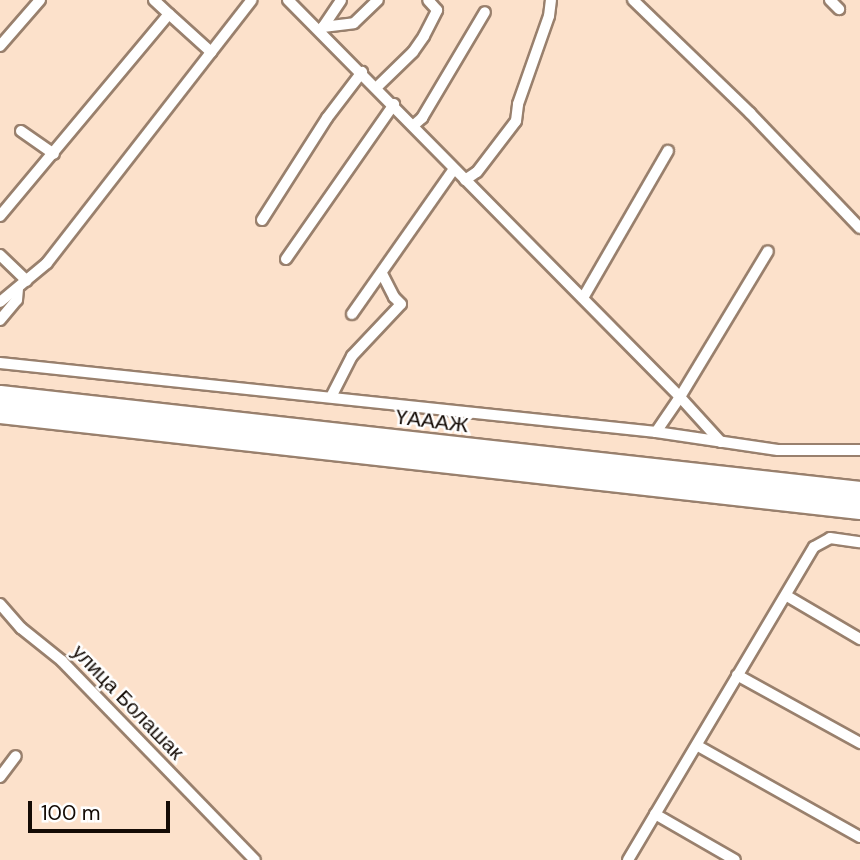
<!DOCTYPE html>
<html>
<head>
<meta charset="utf-8">
<style>
	body { margin:0 }
	#map { position:relative; width:860px; height:860px; overflow:hidden; background:#fce1cb; font-family:"DM Sans",sans-serif }
	div>[style] { position:absolute }
	.roads { filter:drop-shadow(2px 0 #99806d) drop-shadow(-2px 0 #99806d) drop-shadow(0 2px #99806d) drop-shadow(0 -2px #99806d) }
	.minor>* { height:10px; margin:-5px; padding:0 5px; transform-origin:5px; border-radius:5px; background:#fff }
	.trunk>* { height:19px; margin:-9.5px; padding:0 9.5px; transform-origin:9.5px; border-radius:9.5px; background:#fff }
	span { translate:-50% -50%; white-space:nowrap; text-align:center; line-height:1.15; -webkit-text-stroke:5px #fff; paint-order:stroke }
	.street-label { font-size:21px; color:#140b05 }
	.scale { position:absolute; left:28px; top:801px; width:142px; height:32px; box-sizing:border-box; border:4px solid #140b05; border-top:0; padding-left:9px; font-size:21px; line-height:24px; white-space:nowrap; color:#140b05; -webkit-text-stroke:5px #fff; paint-order:stroke }
</style>
</head>
<body>
<div id="map">
	<div class="roads">
		<div class="minor">
			<div style="left:154px;top:0;width:21px;rotate:43deg"></div>
			<div style="left:288px;top:0;width:558px;rotate:45.36deg"></div>
			<div style="left:680px;top:397px;width:170px;rotate:-58.9deg"></div>
			<div style="left:633px;top:0;width:163px;rotate:44deg"></div>
			<div style="left:750px;top:113px;width:159px;rotate:46.3deg"></div>
			<div style="left:830px;top:0;width:13px;rotate:45deg"></div>
			<div style="left:323px;top:27px;width:32px;rotate:-56deg"></div>
			<div style="left:321px;top:30px;width:4px;rotate:-56deg"></div>
			<div style="left:323px;top:27px;width:31px;rotate:-7deg"></div>
			<div style="left:354px;top:23px;width:33px;rotate:-44deg"></div>
			<div style="left:0;top:46px;width:61px;rotate:-49deg"></div>
			<div style="left:377px;top:87px;width:50px;rotate:-44.2deg"></div>
			<div style="left:413px;top:52px;width:19px;rotate:-55deg"></div>
			<div style="left:424px;top:36px;width:29px;rotate:-63deg"></div>
			<div style="left:437px;top:10px;width:13px;rotate:-132deg"></div>
			<div style="left:414px;top:125px;width:11px;rotate:-41deg"></div>
			<div style="left:422px;top:118px;width:123px;rotate:-59.3deg"></div>
			<div style="left:21px;top:131px;width:40px;rotate:34.9deg"></div>
			<div style="left:465px;top:180px;width:14px;rotate:-34deg"></div>
			<div style="left:477px;top:172px;width:64px;rotate:-52.6deg"></div>
			<div style="left:516px;top:121px;width:17px;rotate:-83deg"></div>
			<div style="left:518px;top:104px;width:93px;rotate:-70.6deg"></div>
			<div style="left:549px;top:16px;width:16px;rotate:-83deg"></div>
			<div style="left:0;top:216px;width:263px;rotate:-50.1deg"></div>
			<div style="left:169px;top:14px;width:57px;rotate:42.1deg"></div>
			<div style="left:262px;top:220px;width:121px;rotate:-57.5deg"></div>
			<div style="left:327px;top:118px;width:58px;rotate:-52.7deg"></div>
			<div style="left:0;top:255px;width:37px;rotate:44deg"></div>
			<div style="left:286px;top:259px;width:189px;rotate:-55.1deg"></div>
			<div style="left:583px;top:298px;width:170px;rotate:-60deg"></div>
			<div style="left:0;top:302px;width:61px;rotate:-39.7deg"></div>
			<div style="left:47px;top:263px;width:333px;rotate:-52.1deg"></div>
			<div style="left:352px;top:314px;width:177px;rotate:-54.9deg"></div>
			<div style="left:0;top:320px;width:26px;rotate:-50deg"></div>
			<div style="left:17px;top:300px;width:12px;rotate:-85deg"></div>
			<div style="left:0;top:363px;width:660px;rotate:6deg"></div>
			<div style="left:656px;top:432px;width:123px;rotate:8.4deg"></div>
			<div style="left:778px;top:450px;width:82px"></div>
			<div style="left:331px;top:397px;width:46px;rotate:-62.9deg"></div>
			<div style="left:352px;top:356px;width:71px;rotate:-46.7deg"></div>
			<div style="left:401px;top:304px;width:10px;rotate:-135deg"></div>
			<div style="left:394px;top:297px;width:27px;rotate:-117deg"></div>
			<div style="left:656px;top:432px;width:42px;rotate:-55.6deg"></div>
			<div style="left:680px;top:397px;width:61px;rotate:47.7deg"></div>
			<div style="left:787px;top:596px;width:85px;rotate:30.5deg"></div>
			<div style="left:0;top:604px;width:32px;rotate:49deg"></div>
			<div style="left:21px;top:628px;width:53px;rotate:38.8deg"></div>
			<div style="left:62px;top:661px;width:277px;rotate:45.9deg"></div>
			<div style="left:737px;top:675px;width:141px;rotate:28.9deg"></div>
			<div style="left:698px;top:746px;width:186px;rotate:29.3deg"></div>
			<div style="left:0;top:777px;width:26px;rotate:-53deg"></div>
			<div style="left:655px;top:814px;width:92px;rotate:29.9deg"></div>
			<div style="left:628px;top:860px;width:364px;rotate:-59.3deg"></div>
			<div style="left:814px;top:547px;width:18px;rotate:-29deg"></div>
			<div style="left:830px;top:538px;width:30px;rotate:8deg"></div>
		</div>
		<div class="trunk">
			<div style="left:0;top:395px;width:865px;rotate:6.37deg"></div>
			<div style="left:0;top:413px;width:865px;rotate:6.37deg"></div>
		</div>
	</div>
	<div class="street-label">
		<span style="left:432px;top:421px;rotate:7deg">ҮАААЖ</span>
		<span style="left:128px;top:702px;rotate:46deg">улица Болашак</span>
	</div>
	<div class="scale">100 m</div>
</div>
</body>
</html>
